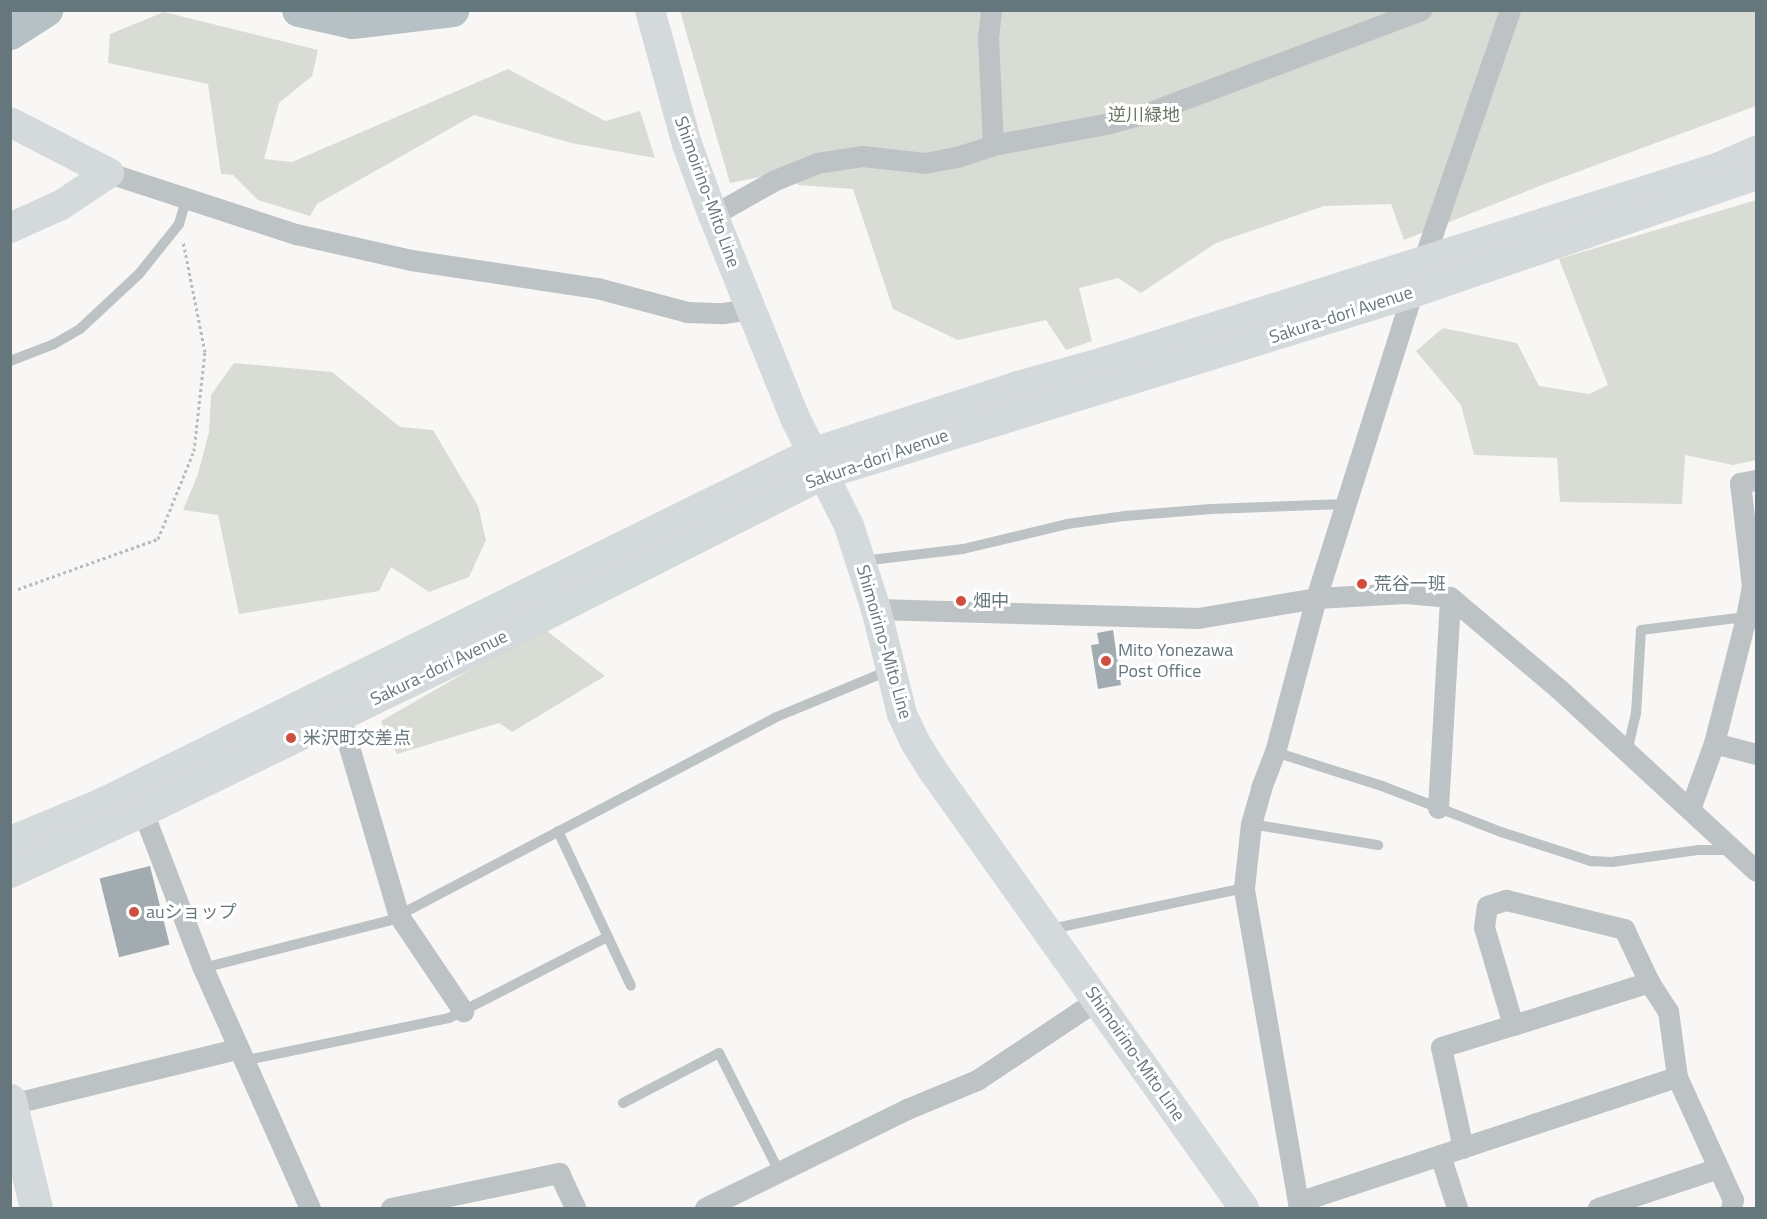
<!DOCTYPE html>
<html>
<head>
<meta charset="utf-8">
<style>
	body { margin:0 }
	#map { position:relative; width:1767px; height:1219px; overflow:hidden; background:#f8f7f5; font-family:"Titillium Web","Noto Sans JP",sans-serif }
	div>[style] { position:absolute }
	.green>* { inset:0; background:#d8dcd5 }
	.river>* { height:33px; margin:-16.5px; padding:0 16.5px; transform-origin:16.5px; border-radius:16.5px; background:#b5c1c4 }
	.building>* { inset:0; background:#a2acb0; transform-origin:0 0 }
	.path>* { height:3px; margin-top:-1.5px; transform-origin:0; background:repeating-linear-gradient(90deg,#b8bcbe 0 3px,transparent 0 6px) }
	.lane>* { height:10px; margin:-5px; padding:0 5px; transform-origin:5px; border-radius:5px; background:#bdc2c5 }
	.street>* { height:21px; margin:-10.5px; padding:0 10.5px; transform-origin:10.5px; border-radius:10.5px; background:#bdc2c5 }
	.secondary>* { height:30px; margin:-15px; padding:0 15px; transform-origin:15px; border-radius:15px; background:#d4d9db }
	.highway>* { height:33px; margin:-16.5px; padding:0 16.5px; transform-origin:16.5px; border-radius:16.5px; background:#d4d9db }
	.dots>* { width:16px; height:16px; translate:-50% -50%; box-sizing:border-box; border:3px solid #fff; border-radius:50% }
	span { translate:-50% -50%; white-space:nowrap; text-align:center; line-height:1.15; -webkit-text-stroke:6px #fff; paint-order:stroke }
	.park-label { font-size:18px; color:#697664 }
	.street-label { font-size:18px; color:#66767d }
	.poi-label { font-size:18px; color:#66767d }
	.left { translate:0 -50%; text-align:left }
	.frame { position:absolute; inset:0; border:12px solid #66767d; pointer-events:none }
</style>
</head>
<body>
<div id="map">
	<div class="green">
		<div style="clip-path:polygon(680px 11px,1756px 11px,1756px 106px,1542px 185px,1404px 240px,1391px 204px,1324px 206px,1216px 243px,1141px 293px,1118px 278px,1079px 288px,1092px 341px,1066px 350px,1046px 320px,958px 340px,893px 309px,853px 189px,798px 185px,791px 171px,730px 183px)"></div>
		<div style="clip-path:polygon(164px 12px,318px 50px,312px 76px,279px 103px,264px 159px,292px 162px,508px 69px,605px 121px,640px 111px,655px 158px,571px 143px,474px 115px,317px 204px,310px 216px,258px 200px,233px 175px,221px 174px,208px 84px,108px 63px,110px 34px)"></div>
		<div style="clip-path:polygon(1756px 200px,1756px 460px,1733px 465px,1685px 455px,1682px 504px,1560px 502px,1557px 458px,1474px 455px,1461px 405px,1416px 351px,1443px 328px,1517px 343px,1539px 386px,1589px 394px,1608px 385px,1559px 259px)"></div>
		<div style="clip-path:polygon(234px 363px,332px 372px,400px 427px,433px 430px,478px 506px,486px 540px,469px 577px,429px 592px,391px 567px,379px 591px,239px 614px,218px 515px,183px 510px,198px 474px,209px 432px,211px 395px)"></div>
		<div style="clip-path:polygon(543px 628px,605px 676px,512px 732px,499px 723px,397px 754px,381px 721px)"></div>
	</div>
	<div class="river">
		<div style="left:298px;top:10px;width:55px;rotate:12.5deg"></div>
		<div style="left:352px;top:22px;width:101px;rotate:-6.8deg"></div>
		<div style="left:10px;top:33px;width:43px;rotate:-32.6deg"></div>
	</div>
	<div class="building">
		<div style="clip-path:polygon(1113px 630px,1121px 685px,1098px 689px,1091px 645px,1099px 644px,1097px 633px)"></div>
		<div style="left:150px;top:866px;width:81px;height:52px;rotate:76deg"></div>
	</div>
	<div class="path">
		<div style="left:18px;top:589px;width:149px;rotate:-19.7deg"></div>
		<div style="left:158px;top:539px;width:95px;rotate:-67.8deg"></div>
		<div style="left:194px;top:451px;width:100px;rotate:-83.7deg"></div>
		<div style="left:205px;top:352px;width:113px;rotate:-101.2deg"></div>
	</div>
	<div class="lane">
		<div style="left:10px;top:361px;width:47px;rotate:-21.1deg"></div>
		<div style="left:54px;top:344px;width:30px;rotate:-30deg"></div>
		<div style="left:80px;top:329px;width:81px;rotate:-43deg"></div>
		<div style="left:139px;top:274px;width:64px;rotate:-51.3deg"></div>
		<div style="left:179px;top:224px;width:26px;rotate:-74deg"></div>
		<div style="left:862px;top:561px;width:102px;rotate:-6.8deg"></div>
		<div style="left:963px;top:549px;width:107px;rotate:-13.5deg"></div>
		<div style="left:1067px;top:524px;width:59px;rotate:-7.9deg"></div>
		<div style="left:1125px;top:516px;width:86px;rotate:-4.7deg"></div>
		<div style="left:1211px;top:509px;width:134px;rotate:-2.1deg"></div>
		<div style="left:1275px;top:752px;width:112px;rotate:17.6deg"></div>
		<div style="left:1382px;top:786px;width:128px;rotate:21.1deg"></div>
		<div style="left:1501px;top:832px;width:95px;rotate:17.9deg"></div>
		<div style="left:1591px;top:861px;width:21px;rotate:3deg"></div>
		<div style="left:1612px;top:862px;width:88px;rotate:-7.9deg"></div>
		<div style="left:1699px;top:850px;width:31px"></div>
		<div style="left:1627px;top:752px;width:39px;rotate:-77deg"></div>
		<div style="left:1636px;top:714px;width:84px;rotate:-86.6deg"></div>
		<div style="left:1641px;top:630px;width:106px;rotate:-7.1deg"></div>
		<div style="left:1251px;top:824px;width:129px;rotate:9.4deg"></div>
		<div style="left:558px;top:831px;width:171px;rotate:64.8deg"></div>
		<div style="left:1051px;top:929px;width:197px;rotate:-12deg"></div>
		<div style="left:203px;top:968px;width:191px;rotate:-14.3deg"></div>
		<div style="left:388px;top:921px;width:436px;rotate:-27.7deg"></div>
		<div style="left:774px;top:718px;width:126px;rotate:-22.5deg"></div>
		<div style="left:243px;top:1061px;width:210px;rotate:-11.8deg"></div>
		<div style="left:449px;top:1018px;width:178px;rotate:-27.1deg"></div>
		<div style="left:623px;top:1103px;width:108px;rotate:-27.5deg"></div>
		<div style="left:719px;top:1053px;width:135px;rotate:63.1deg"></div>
	</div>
	<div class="street">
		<div style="left:991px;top:10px;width:28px;rotate:96deg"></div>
		<div style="left:988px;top:38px;width:107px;rotate:87.3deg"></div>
		<div style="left:109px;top:173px;width:197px;rotate:18.1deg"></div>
		<div style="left:296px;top:234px;width:118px;rotate:12.7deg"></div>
		<div style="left:411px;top:260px;width:188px;rotate:8.6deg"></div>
		<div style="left:597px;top:288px;width:93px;rotate:14.9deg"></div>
		<div style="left:687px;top:312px;width:36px;rotate:2deg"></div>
		<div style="left:723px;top:313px;width:27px;rotate:-8deg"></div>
		<div style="left:713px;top:215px;width:71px;rotate:-29.4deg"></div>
		<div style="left:775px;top:180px;width:45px;rotate:-22deg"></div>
		<div style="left:817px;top:163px;width:46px;rotate:-8.8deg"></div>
		<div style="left:862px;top:156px;width:63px;rotate:6.3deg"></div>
		<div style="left:925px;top:163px;width:36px;rotate:-11deg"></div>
		<div style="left:960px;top:156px;width:35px;rotate:-18deg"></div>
		<div style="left:993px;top:145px;width:119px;rotate:-10.6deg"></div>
		<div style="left:1110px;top:123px;width:41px;rotate:-15.4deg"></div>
		<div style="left:1150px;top:112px;width:290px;rotate:-20.6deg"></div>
		<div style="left:876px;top:609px;width:322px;rotate:1.6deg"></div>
		<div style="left:1198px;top:618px;width:120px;rotate:-9.6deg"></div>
		<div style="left:1316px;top:598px;width:90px;rotate:-3.2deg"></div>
		<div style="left:1406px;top:593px;width:44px;rotate:5.2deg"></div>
		<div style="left:1450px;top:597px;width:143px;rotate:40.2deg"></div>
		<div style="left:1559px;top:689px;width:268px;rotate:42.7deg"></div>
		<div style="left:340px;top:716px;width:209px;rotate:73.6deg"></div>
		<div style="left:399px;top:916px;width:115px;rotate:56deg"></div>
		<div style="left:1714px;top:743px;width:43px;rotate:14.7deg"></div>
		<div style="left:1438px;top:808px;width:211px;rotate:-86.7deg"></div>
		<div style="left:1690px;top:809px;width:70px;rotate:-70deg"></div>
		<div style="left:1714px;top:743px;width:130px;rotate:-75.7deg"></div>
		<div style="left:1746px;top:617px;width:32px;rotate:-79deg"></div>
		<div style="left:1752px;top:586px;width:104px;rotate:-96.6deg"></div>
		<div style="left:1740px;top:483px;width:16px;rotate:-11deg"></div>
		<div style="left:143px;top:812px;width:167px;rotate:69deg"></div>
		<div style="left:203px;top:968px;width:263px;rotate:66deg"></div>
		<div style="left:1513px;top:1025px;width:143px;rotate:-17.5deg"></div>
		<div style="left:11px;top:1104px;width:233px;rotate:-13.7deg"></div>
		<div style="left:1463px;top:1148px;width:103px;rotate:-102.3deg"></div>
		<div style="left:1441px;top:1047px;width:75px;rotate:-17deg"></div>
		<div style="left:1513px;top:1025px;width:102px;rotate:-106.5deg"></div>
		<div style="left:1484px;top:927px;width:21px;rotate:-82deg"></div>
		<div style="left:1487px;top:906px;width:20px;rotate:-18deg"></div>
		<div style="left:1506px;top:900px;width:122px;rotate:13.8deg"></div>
		<div style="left:1624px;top:929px;width:59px;rotate:64.7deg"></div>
		<div style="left:1649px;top:982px;width:35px;rotate:57deg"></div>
		<div style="left:1668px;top:1011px;width:67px;rotate:82.2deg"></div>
		<div style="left:1677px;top:1077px;width:135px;rotate:65.5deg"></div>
		<div style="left:1733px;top:1200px;width:8px;rotate:104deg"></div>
		<div style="left:1440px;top:1155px;width:56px;rotate:72.2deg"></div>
		<div style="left:1298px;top:1202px;width:399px;rotate:-18.3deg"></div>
		<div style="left:391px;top:1208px;width:172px;rotate:-11.8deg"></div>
		<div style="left:559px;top:1173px;width:38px;rotate:65deg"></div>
		<div style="left:705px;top:1208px;width:225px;rotate:-26.1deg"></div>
		<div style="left:907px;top:1109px;width:76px;rotate:-22.5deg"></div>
		<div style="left:977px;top:1080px;width:144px;rotate:-33.7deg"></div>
		<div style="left:1299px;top:1208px;width:325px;rotate:-99.8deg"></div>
		<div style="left:1244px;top:888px;width:64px;rotate:-83.8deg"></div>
		<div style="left:1251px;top:824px;width:37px;rotate:-74deg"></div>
		<div style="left:1261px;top:788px;width:39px;rotate:-69deg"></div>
		<div style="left:1275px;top:752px;width:159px;rotate:-75.1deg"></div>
		<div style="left:1316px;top:598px;width:320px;rotate:-72.5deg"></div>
		<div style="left:1412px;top:293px;width:299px;rotate:-70.9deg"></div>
		<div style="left:1598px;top:1208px;width:126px;rotate:-18.4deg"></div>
	</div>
	<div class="secondary">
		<div style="left:650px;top:10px;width:139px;rotate:74.6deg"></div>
		<div style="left:687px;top:144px;width:76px;rotate:69.9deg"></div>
		<div style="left:713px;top:215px;width:221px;rotate:68deg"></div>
		<div style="left:796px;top:420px;width:119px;rotate:63.4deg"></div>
		<div style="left:849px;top:526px;width:87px;rotate:72deg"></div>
		<div style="left:876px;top:609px;width:108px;rotate:76.1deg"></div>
		<div style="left:902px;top:714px;width:31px;rotate:65deg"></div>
		<div style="left:915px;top:742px;width:36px;rotate:58deg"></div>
		<div style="left:934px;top:772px;width:535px;rotate:54.59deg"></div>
		<div style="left:10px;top:122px;width:111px;rotate:27.3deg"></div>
		<div style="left:109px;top:173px;width:58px;rotate:146.3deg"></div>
		<div style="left:61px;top:205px;width:56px;rotate:155.7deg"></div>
		<div style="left:10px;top:841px;width:100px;rotate:-22.4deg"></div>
		<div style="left:102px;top:803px;width:791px;rotate:-26.27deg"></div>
		<div style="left:811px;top:453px;width:218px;rotate:-17.9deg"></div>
		<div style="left:1018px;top:386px;width:92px;rotate:-15.7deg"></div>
		<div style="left:1107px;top:361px;width:640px;rotate:-17.56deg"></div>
		<div style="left:1717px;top:168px;width:43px;rotate:-23.6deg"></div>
		<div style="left:10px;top:873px;width:146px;rotate:-24.6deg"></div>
		<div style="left:143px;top:812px;width:407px;rotate:-25.9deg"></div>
		<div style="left:509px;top:634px;width:351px;rotate:-26.9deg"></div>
		<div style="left:822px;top:475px;width:617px;rotate:-17.14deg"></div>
		<div style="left:1412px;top:293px;width:364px;rotate:-18.9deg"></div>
	</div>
	<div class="highway">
		<div style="left:10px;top:1100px;width:111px;rotate:76.5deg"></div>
	</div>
	<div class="dots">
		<div style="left:1362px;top:584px;background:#cf4e3e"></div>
		<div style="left:961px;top:601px;background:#cf4e3e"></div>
		<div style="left:1106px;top:661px;background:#cf4e3e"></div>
		<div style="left:291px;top:738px;background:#cf4e3e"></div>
		<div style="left:134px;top:912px;background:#cf4e3e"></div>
	</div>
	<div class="park-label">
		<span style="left:1144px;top:115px">逆川緑地</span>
	</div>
	<div class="street-label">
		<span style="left:707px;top:192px;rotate:70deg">Shimoirino-Mito Line</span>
		<span style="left:1341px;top:315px;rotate:-18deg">Sakura-dori Avenue</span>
		<span style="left:877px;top:459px;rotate:-19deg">Sakura-dori Avenue</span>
		<span style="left:884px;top:642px;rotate:74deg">Shimoirino-Mito Line</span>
		<span style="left:439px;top:668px;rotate:-26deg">Sakura-dori Avenue</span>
		<span style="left:1135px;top:1054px;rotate:55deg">Shimoirino-Mito Line</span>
	</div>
	<div class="poi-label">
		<span class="left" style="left:1374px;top:584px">荒谷一班</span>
		<span class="left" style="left:973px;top:601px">畑中</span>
		<span class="left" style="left:1118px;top:661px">Mito Yonezawa<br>Post Office</span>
		<span class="left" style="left:303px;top:738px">米沢町交差点</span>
		<span class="left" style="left:146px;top:912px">auショップ</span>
	</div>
	<div class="frame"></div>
</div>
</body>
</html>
